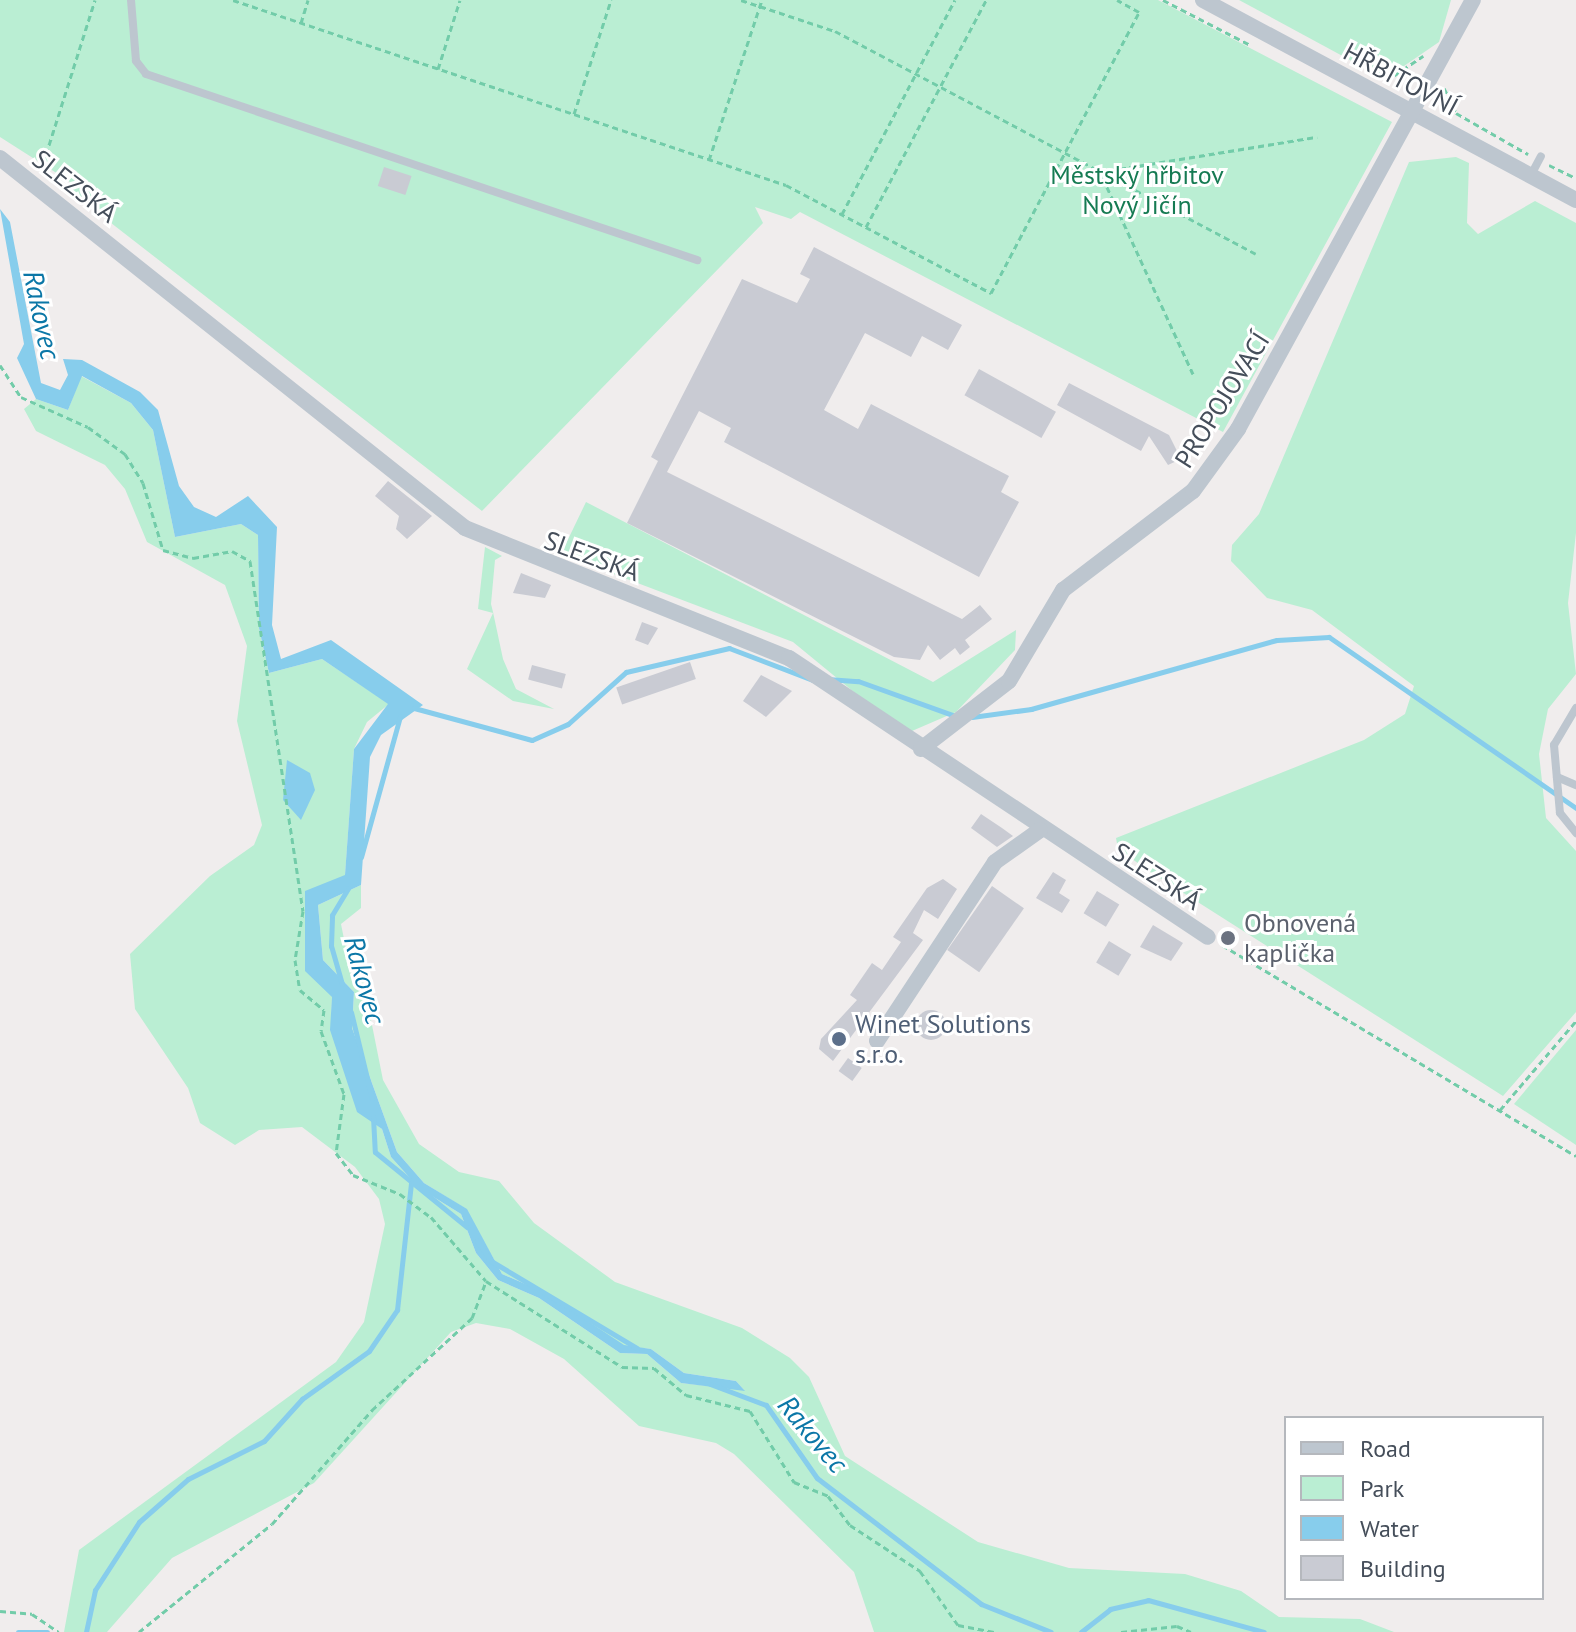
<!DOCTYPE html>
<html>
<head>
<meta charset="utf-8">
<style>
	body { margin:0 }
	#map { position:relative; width:1576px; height:1632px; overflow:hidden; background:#f0eded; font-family:"PT Sans",sans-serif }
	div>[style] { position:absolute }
	.green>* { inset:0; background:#baeed3 }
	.water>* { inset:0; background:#87cdec }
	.stream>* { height:5px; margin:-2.5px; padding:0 2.5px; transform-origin:2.5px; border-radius:2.5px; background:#87cdec }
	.building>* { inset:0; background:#c9cbd3; transform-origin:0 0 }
	.round { border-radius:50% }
	.path>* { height:3px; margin-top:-1.5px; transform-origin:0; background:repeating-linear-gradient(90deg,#72cca9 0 6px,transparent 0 10px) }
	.service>* { height:8px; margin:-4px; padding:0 4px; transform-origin:4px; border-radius:4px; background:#bdc6cf }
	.minor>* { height:16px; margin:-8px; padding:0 8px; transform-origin:8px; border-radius:8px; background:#bdc6cf }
	.dots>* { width:22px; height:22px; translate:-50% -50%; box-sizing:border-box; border:4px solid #fff; border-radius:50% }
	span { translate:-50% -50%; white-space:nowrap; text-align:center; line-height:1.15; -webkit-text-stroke:6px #fff; paint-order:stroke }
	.street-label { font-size:26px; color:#454e5a }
	.park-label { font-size:26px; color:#167b53 }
	.worship-label { font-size:26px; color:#5b616d }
	.left { translate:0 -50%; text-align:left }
	.service-label { font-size:26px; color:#4e5e75 }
	.water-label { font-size:28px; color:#0b77a7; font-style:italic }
	.legend { position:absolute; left:1284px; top:1416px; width:260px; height:184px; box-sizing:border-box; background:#fff; border:2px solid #b5b8bd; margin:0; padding:10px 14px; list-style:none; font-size:24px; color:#454e5a }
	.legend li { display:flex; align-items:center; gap:16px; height:40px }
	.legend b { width:40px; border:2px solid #b5b8bd }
</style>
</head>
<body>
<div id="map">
	<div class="green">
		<div style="clip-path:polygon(0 0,1158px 0,1392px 122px,1223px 432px,800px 212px,791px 219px,755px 207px,763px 223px,482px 511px,75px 195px,69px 181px,0 137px)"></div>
		<div style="clip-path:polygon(1239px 0,1451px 0,1439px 42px,1385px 79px)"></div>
		<div style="clip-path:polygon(1456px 157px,1469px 163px,1467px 223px,1478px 234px,1535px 201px,1576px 223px,1576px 533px,1568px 603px,1576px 674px,1548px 709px,1539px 754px,1546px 818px,1576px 851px,1576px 1012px,1503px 1096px,1149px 871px,1118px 849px,1116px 838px,1364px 740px,1405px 714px,1414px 686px,1312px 610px,1267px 598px,1231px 561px,1232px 545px,1259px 514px,1409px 162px)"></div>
		<div style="clip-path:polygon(81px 376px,131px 403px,153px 430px,175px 537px,241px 524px,258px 535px,259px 628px,269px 673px,322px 659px,389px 704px,367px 722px,354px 749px,345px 876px,305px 892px,332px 997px,331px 1030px,366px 1117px,382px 1129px,391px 1157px,419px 1188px,461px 1214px,476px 1253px,498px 1280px,539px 1298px,620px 1353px,647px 1354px,681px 1383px,744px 1390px,736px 1381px,684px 1373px,651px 1349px,624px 1346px,544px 1292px,502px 1274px,466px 1209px,424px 1183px,397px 1152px,352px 1028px,354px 992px,323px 960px,318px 905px,361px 885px,361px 908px,341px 924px,346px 949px,362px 975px,383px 1080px,419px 1144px,459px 1172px,499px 1181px,534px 1223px,615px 1282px,742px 1328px,790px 1358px,809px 1377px,845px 1456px,978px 1542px,1069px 1568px,1185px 1574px,1241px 1591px,1279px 1617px,1360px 1619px,1394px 1632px,874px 1632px,854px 1572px,734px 1454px,716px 1443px,639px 1426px,564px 1359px,510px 1329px,476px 1323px,451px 1332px,314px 1483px,172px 1558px,107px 1632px,64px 1632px,79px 1550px,336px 1362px,364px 1322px,385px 1224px,379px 1199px,355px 1167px,302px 1127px,259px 1130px,235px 1145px,200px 1123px,188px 1088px,135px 1009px,130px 954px,210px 876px,254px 845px,262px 825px,237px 721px,247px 646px,225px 585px,147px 542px,125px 489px,105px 465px,36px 431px,24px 409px,36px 399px,68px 410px)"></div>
		<div style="clip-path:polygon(586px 502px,933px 682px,1016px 630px,1015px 650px,956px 712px,905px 734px,793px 642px,561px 554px)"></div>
		<div style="clip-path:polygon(485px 547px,502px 556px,495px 560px,491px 604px,493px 612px,503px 659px,516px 689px,554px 709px,513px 701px,467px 669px,493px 613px,478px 609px)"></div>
		<div style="clip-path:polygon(1576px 1030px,1576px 1145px,1514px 1104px)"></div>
	</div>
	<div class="water">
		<div style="clip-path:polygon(0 209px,10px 222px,41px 383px,60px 390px,68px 375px,63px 359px,82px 360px,140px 392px,158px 410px,179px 486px,194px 507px,216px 517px,248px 496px,277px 527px,272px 625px,281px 659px,331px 640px,423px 705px,381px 735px,370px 757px,361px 885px,318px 905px,323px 960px,354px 992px,352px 1028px,397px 1152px,424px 1183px,467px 1209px,502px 1274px,544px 1292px,624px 1345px,651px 1349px,684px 1373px,736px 1381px,745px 1391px,681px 1383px,647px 1354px,620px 1353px,539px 1298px,498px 1280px,476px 1253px,461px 1214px,419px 1188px,391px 1157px,382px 1129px,357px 1112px,330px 1030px,332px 997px,305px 971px,305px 891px,345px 875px,354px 749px,388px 704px,322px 659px,269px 673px,259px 628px,258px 535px,241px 524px,175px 537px,153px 430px,131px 403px,82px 376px,68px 410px,36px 399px,17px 358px,24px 344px)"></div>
		<div style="clip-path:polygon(287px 760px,310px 773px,315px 790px,301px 820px,283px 800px)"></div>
	</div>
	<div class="stream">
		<div style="left:827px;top:679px;width:31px;rotate:4deg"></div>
		<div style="left:858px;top:681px;width:106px;rotate:19.8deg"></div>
		<div style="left:414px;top:708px;width:122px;rotate:15.2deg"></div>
		<div style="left:532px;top:740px;width:39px;rotate:-24deg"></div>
		<div style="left:568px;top:724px;width:78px;rotate:-41.9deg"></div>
		<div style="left:626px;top:672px;width:106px;rotate:-13.1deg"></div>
		<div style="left:729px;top:648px;width:95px;rotate:20.9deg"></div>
		<div style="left:972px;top:717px;width:60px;rotate:-7.7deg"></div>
		<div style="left:1031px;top:709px;width:255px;rotate:-15.7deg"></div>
		<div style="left:1277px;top:640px;width:52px;rotate:-3.3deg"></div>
		<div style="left:1329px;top:637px;width:300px;rotate:34.7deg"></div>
		<div style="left:361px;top:857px;width:146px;rotate:-74.5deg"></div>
		<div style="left:342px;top:984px;width:40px;rotate:-106deg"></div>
		<div style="left:331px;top:946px;width:31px;rotate:-88deg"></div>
		<div style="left:332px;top:915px;width:31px;rotate:-59deg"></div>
		<div style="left:351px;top:1012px;width:89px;rotate:76.4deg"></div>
		<div style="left:373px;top:1117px;width:35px;rotate:87deg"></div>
		<div style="left:375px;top:1152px;width:119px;rotate:39.2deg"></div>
		<div style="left:477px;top:1241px;width:24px;rotate:55deg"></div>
		<div style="left:491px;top:1261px;width:170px;rotate:30.8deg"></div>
		<div style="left:710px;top:1384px;width:60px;rotate:20.6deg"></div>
		<div style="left:766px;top:1405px;width:89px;rotate:55.1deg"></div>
		<div style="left:817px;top:1478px;width:207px;rotate:37.5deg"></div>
		<div style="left:981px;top:1604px;width:75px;rotate:21.8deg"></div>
		<div style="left:18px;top:1632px;width:29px"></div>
		<div style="left:86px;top:1632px;width:43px;rotate:-77.9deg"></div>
		<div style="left:95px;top:1590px;width:81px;rotate:-57.1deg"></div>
		<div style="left:139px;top:1522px;width:65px;rotate:-41.3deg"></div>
		<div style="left:188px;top:1479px;width:85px;rotate:-26.6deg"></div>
		<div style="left:264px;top:1441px;width:57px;rotate:-47.9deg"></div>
		<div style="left:302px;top:1399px;width:82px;rotate:-35.6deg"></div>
		<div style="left:369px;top:1351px;width:50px;rotate:-55.7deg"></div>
		<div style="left:397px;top:1310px;width:128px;rotate:-83.7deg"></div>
		<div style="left:1081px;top:1632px;width:37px;rotate:-38deg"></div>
		<div style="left:1110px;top:1609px;width:39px;rotate:-13deg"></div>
		<div style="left:1148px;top:1600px;width:120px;rotate:15.4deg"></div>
	</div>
	<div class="building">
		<div style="left:384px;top:167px;width:29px;height:20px;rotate:18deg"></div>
		<div style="clip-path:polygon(814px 247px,962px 325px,948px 350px,922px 336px,911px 357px,865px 333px,824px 410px,858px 429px,871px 404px,1009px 476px,1001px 492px,1019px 502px,979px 577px,724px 442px,731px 428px,699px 411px,667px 472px,962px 619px,980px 605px,992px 619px,965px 640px,970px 647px,960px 655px,955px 648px,940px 660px,928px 645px,920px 660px,894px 657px,627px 523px,658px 461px,651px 457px,742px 279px,797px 303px,810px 279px,800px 274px)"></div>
		<div style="left:979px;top:369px;width:88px;height:30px;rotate:29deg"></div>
		<div style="clip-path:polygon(1069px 383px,1169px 435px,1181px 459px,1168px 465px,1149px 436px,1141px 451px,1057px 405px)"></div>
		<div style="clip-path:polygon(388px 481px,432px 516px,407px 539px,396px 529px,399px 516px,375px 496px)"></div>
		<div style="clip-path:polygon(521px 573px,551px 585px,545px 598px,513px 593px)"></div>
		<div style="clip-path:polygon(642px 622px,658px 628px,648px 645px,635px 640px)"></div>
		<div style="left:690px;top:662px;width:18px;height:78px;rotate:71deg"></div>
		<div style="left:532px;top:665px;width:35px;height:15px;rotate:15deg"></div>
		<div style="clip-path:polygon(761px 675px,792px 691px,766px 717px,743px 701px)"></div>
		<div style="clip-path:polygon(981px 814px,1002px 828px,1013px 836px,997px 847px,971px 828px)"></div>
		<div style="clip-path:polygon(1053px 872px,1066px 880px,1059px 893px,1070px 900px,1062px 913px,1036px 898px)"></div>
		<div style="clip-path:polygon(943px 879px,957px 889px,938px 919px,924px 910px,913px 933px,923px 940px,833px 1061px,819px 1049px,821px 1039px,857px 1000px,850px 995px,872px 963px,882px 970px,901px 942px,893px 937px,927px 888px)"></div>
		<div style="left:992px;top:886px;width:39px;height:78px;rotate:35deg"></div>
		<div style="left:1097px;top:891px;width:26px;height:26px;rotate:31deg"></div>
		<div style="clip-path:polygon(1153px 925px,1183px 943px,1171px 961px,1140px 947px)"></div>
		<div style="left:1109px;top:941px;width:26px;height:25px;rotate:31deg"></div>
		<div class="round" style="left:916px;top:1010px;width:30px;height:30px"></div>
		<div style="left:848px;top:1058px;width:17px;height:16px;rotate:36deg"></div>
	</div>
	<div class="path">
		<div style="left:233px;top:0;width:583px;rotate:18.5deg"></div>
		<div style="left:786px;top:185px;width:232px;rotate:27.8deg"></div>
		<div style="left:991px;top:293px;width:318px;rotate:-62.2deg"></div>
		<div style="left:1139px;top:12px;width:25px;rotate:-151deg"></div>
		<div style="left:741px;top:0;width:99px;rotate:18.3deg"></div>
		<div style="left:835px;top:31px;width:476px;rotate:27.9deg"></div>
		<div style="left:1163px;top:0;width:98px;rotate:27.3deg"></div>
		<div style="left:301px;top:23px;width:24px;rotate:-73deg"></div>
		<div style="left:438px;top:69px;width:72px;rotate:-72.3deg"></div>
		<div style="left:1386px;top:81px;width:45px;rotate:-34deg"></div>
		<div style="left:1444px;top:88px;width:28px;rotate:64deg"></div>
		<div style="left:1456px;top:113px;width:83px;rotate:29.7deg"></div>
		<div style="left:574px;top:114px;width:120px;rotate:-72deg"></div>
		<div style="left:709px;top:160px;width:169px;rotate:-71.7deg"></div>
		<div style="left:31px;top:162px;width:12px;rotate:9deg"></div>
		<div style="left:43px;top:164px;width:172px;rotate:-72.4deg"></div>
		<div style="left:1549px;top:165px;width:30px;rotate:26deg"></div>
		<div style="left:842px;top:214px;width:242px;rotate:-62.2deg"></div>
		<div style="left:866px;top:227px;width:257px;rotate:-62.1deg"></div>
		<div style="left:0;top:365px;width:38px;rotate:57deg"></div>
		<div style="left:21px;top:397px;width:73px;rotate:24.1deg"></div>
		<div style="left:88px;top:427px;width:46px;rotate:36.1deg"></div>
		<div style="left:125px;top:454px;width:34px;rotate:58deg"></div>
		<div style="left:143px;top:483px;width:70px;rotate:73.4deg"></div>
		<div style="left:163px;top:550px;width:31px;rotate:15deg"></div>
		<div style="left:193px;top:558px;width:40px;rotate:-10deg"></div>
		<div style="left:232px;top:551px;width:21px;rotate:29deg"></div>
		<div style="left:250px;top:561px;width:354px;rotate:81.4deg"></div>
		<div style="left:303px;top:911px;width:50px;rotate:99.3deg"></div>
		<div style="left:295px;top:960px;width:30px;rotate:81deg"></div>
		<div style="left:300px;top:990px;width:31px;rotate:40deg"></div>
		<div style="left:324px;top:1010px;width:21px;rotate:98deg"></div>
		<div style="left:321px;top:1031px;width:67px;rotate:69.9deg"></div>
		<div style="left:344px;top:1094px;width:60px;rotate:97.7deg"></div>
		<div style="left:336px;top:1153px;width:28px;rotate:52deg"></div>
		<div style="left:353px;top:1175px;width:51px;rotate:22deg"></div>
		<div style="left:400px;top:1194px;width:39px;rotate:37deg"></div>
		<div style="left:431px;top:1217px;width:84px;rotate:49.3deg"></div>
		<div style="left:486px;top:1281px;width:161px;rotate:32.3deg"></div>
		<div style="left:622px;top:1367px;width:32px;rotate:2deg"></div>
		<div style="left:654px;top:1368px;width:42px;rotate:40.2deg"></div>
		<div style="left:686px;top:1395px;width:66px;rotate:14deg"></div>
		<div style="left:750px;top:1411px;width:84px;rotate:58.2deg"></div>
		<div style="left:794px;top:1482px;width:37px;rotate:22deg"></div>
		<div style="left:828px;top:1496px;width:36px;rotate:53deg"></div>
		<div style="left:850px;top:1525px;width:84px;rotate:33.3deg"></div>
		<div style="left:920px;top:1571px;width:66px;rotate:54.9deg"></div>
		<div style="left:958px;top:1625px;width:38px;rotate:11deg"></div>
		<div style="left:1193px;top:374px;width:222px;rotate:-114.7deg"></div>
		<div style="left:1100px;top:172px;width:220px;rotate:-9.2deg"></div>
		<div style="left:1222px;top:945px;width:412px;rotate:30.8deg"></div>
		<div style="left:1500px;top:1110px;width:117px;rotate:-49.5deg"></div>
		<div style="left:0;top:1611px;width:32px;rotate:5deg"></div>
		<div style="left:32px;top:1614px;width:32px;rotate:34deg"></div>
		<div style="left:139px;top:1632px;width:171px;rotate:-39.1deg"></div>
		<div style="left:272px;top:1524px;width:152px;rotate:-48.7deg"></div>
		<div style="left:372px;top:1410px;width:136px;rotate:-42.6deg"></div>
		<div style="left:472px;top:1318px;width:40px;rotate:-69deg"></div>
		<div style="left:1121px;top:1632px;width:56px;rotate:-6.1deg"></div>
		<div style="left:1177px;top:1626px;width:15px;rotate:23deg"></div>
	</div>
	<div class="service">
		<div style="left:131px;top:0;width:61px;rotate:85.3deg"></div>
		<div style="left:136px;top:61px;width:16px;rotate:52deg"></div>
		<div style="left:146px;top:74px;width:582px;rotate:18.65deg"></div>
		<div style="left:1531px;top:175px;width:21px;rotate:-62deg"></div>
		<div style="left:1576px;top:708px;width:43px;rotate:120.7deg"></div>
		<div style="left:1554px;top:745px;width:68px;rotate:85deg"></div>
		<div style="left:1560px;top:813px;width:26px;rotate:51deg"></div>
		<div style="left:1557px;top:777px;width:21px;rotate:23deg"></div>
	</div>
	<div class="minor">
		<div style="left:1203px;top:0;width:423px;rotate:28.2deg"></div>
		<div style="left:0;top:158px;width:594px;rotate:38.51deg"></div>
		<div style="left:465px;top:528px;width:349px;rotate:21.9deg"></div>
		<div style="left:789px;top:658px;width:503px;rotate:33.66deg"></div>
		<div style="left:921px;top:749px;width:111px;rotate:-37.7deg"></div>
		<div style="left:1009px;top:681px;width:106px;rotate:-59.3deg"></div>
		<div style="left:1063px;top:590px;width:163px;rotate:-37.3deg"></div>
		<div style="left:1193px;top:491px;width:77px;rotate:-54deg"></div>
		<div style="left:1238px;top:429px;width:489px;rotate:-61.3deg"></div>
		<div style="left:877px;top:1041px;width:214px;rotate:-56.6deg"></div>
		<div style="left:995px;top:862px;width:55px;rotate:-35.4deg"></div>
	</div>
	<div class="dots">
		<div style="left:1228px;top:938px;background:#6b7280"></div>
		<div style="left:839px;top:1039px;background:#5c6f8a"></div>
	</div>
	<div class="street-label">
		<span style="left:1401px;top:79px;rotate:28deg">HŘBITOVNÍ</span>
		<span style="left:75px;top:186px;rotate:38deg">SLEZSKÁ</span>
		<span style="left:1222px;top:400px;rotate:-58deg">PROPOJOVACÍ</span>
		<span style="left:592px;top:556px;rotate:20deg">SLEZSKÁ</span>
		<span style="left:1157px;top:876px;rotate:33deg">SLEZSKÁ</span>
	</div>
	<div class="park-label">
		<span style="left:1137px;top:190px">Městský hřbitov<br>Nový Jičín</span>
	</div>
	<div class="worship-label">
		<span class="left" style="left:1244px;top:938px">Obnovená<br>kaplička</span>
	</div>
	<div class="service-label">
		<span class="left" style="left:855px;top:1039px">Winet Solutions<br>s.r.o.</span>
	</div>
	<div class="water-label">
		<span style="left:42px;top:315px;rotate:78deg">Rakovec</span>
		<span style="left:365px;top:980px;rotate:75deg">Rakovec</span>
		<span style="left:813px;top:1434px;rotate:50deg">Rakovec</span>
	</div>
	<ul class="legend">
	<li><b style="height:10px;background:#bdc6cf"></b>Road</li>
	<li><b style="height:22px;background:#baeed3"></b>Park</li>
	<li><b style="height:22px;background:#87cdec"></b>Water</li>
	<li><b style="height:22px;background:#c9cbd3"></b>Building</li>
	</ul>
</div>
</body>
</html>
